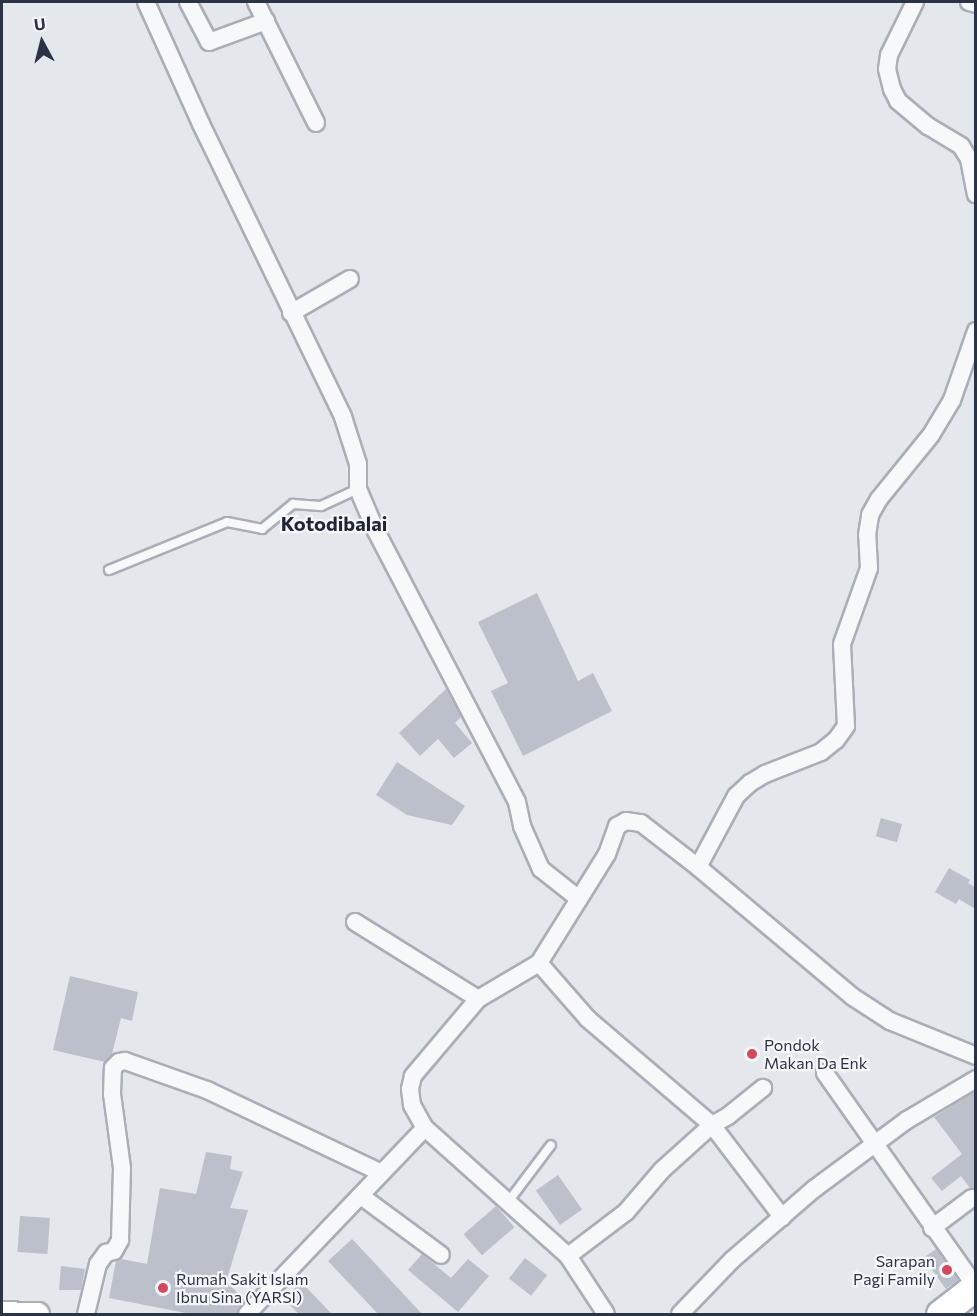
<!DOCTYPE html>
<html>
<head>
<meta charset="utf-8">
<style>
	body { margin:0 }
	#map { position:relative; width:977px; height:1316px; overflow:hidden; background:#e4e7ec; font-family:Commissioner,sans-serif }
	div>[style] { position:absolute }
	.building>* { inset:0; background:#bbc0ca; transform-origin:0 0 }
	.roads { filter:drop-shadow(2px 0 #a9aeb7) drop-shadow(-2px 0 #a9aeb7) drop-shadow(0 2px #a9aeb7) drop-shadow(0 -2px #a9aeb7) }
	.service>* { height:8px; margin:-4px; padding:0 4px; transform-origin:4px; border-radius:4px; background:#f7f8fa }
	.minor>* { height:16px; margin:-8px; padding:0 8px; transform-origin:8px; border-radius:8px; background:#f7f8fa }
	.secondary>* { height:22px; margin:-11px; padding:0 11px; transform-origin:11px; border-radius:11px; background:#fff }
	.trunk>* { height:27px; margin:-13.5px; padding:0 13.5px; transform-origin:13.5px; border-radius:13.5px; background:#fff }
	.dots>* { width:16px; height:16px; translate:-50% -50%; box-sizing:border-box; border:3px solid #f4f6f9; border-radius:50% }
	span { translate:-50% -50%; white-space:nowrap; text-align:center; line-height:1.15; -webkit-text-stroke:4.5px #f4f6f9; paint-order:stroke }
	.poi-label { font-size:16px; color:#2b3445 }
	.left { translate:0 -50%; text-align:left }
	.right { translate:-100% -50%; text-align:right }
	.quarter-label { font-size:20px; color:#1d2536; font-weight:700 }
	.frame { position:absolute; inset:0; border:3px solid #2b3445; pointer-events:none }
	.north { position:absolute; left:12px; top:12px; width:60px; height:60px; -webkit-text-stroke:4px #f4f6f9; paint-order:stroke; rotate:353deg; font-size:16px; font-weight:700; line-height:24px; text-align:center; color:#2b3445 }
	.north::after { content:''; display:block; margin:auto; width:21px; height:27px; background:#2b3445; clip-path:polygon(50% 0,100% 100%,50% 72%,0 100%) }
</style>
</head>
<body>
<div id="map">
	<div class="building">
		<div style="clip-path:polygon(537px 593px,578px 681px,593px 673px,612px 711px,523px 756px,491px 691px,508px 683px,478px 622px)"></div>
		<div style="clip-path:polygon(446px 689px,461px 717px,455px 723px,472px 743px,454px 758px,438px 739px,420px 756px,399px 733px)"></div>
		<div style="clip-path:polygon(397px 762px,465px 806px,452px 825px,407px 815px,376px 795px)"></div>
		<div style="left:881px;top:818px;width:22px;height:19px;rotate:16deg"></div>
		<div style="clip-path:polygon(949px 868px,970px 880px,968px 883px,975px 887px,975px 909px,959px 899px,956px 904px,935px 892px)"></div>
		<div style="clip-path:polygon(70px 976px,138px 992px,132px 1021px,121px 1018px,112px 1054px,105px 1062px,53px 1050px)"></div>
		<div style="clip-path:polygon(975px 1092px,975px 1188px,970px 1188px,961px 1176px,942px 1191px,931px 1178px,962px 1154px,934px 1117px)"></div>
		<div style="clip-path:polygon(206px 1152px,232px 1156px,230px 1169px,243px 1172px,230px 1208px,248px 1210px,226px 1282px,245px 1300px,237px 1314px,191px 1314px,109px 1298px,116px 1261px,121px 1259px,147px 1264px,160px 1188px,196px 1194px)"></div>
		<div style="left:558px;top:1175px;width:42px;height:27px;rotate:55deg"></div>
		<div style="left:496px;top:1206px;width:28px;height:43px;rotate:49deg"></div>
		<div style="left:20px;top:1216px;width:30px;height:36px;rotate:4deg"></div>
		<div style="clip-path:polygon(352px 1239px,371px 1259px,422px 1314px,378px 1314px,328px 1261px)"></div>
		<div style="left:936px;top:1249px;width:38px;height:15px;rotate:55deg"></div>
		<div style="clip-path:polygon(422px 1254px,451px 1278px,468px 1259px,489px 1276px,458px 1312px,408px 1270px)"></div>
		<div style="left:525px;top:1258px;width:28px;height:26px;rotate:38deg"></div>
		<div style="clip-path:polygon(61px 1266px,85px 1269px,81px 1290px,59px 1290px)"></div>
		<div style="clip-path:polygon(301px 1282px,332px 1314px,299px 1314px,284px 1299px)"></div>
	</div>
	<div class="roads">
		<div class="service">
			<div style="left:109px;top:570px;width:127px;rotate:-22.1deg"></div>
			<div style="left:227px;top:522px;width:36px;rotate:11deg"></div>
			<div style="left:262px;top:529px;width:40px;rotate:-39deg"></div>
			<div style="left:293px;top:504px;width:28px;rotate:4deg"></div>
			<div style="left:321px;top:506px;width:41px;rotate:-24.7deg"></div>
			<div style="left:508px;top:1202px;width:71px;rotate:-53deg"></div>
		</div>
		<div class="minor">
			<div style="left:146px;top:2px;width:134px;rotate:65.7deg"></div>
			<div style="left:201px;top:124px;width:326px;rotate:64.1deg"></div>
			<div style="left:343px;top:417px;width:49px;rotate:72.3deg"></div>
			<div style="left:358px;top:464px;width:25px;rotate:90deg"></div>
			<div style="left:358px;top:489px;width:46px;rotate:66.8deg"></div>
			<div style="left:376px;top:531px;width:305px;rotate:62.5deg"></div>
			<div style="left:517px;top:802px;width:25px;rotate:78deg"></div>
			<div style="left:522px;top:826px;width:47px;rotate:66.2deg"></div>
			<div style="left:541px;top:869px;width:48px;rotate:38.3deg"></div>
			<div style="left:579px;top:899px;width:75px;rotate:122deg"></div>
			<div style="left:539px;top:963px;width:71px;rotate:149.5deg"></div>
			<div style="left:478px;top:999px;width:101px;rotate:130.2deg"></div>
			<div style="left:413px;top:1076px;width:13px;rotate:103deg"></div>
			<div style="left:410px;top:1089px;width:16px;rotate:83deg"></div>
			<div style="left:412px;top:1105px;width:26px;rotate:61deg"></div>
			<div style="left:425px;top:1128px;width:192px;rotate:41.8deg"></div>
			<div style="left:568px;top:1256px;width:69px;rotate:56.8deg"></div>
			<div style="left:188px;top:2px;width:45px;rotate:62.3deg"></div>
			<div style="left:209px;top:42px;width:61px;rotate:-20.2deg"></div>
			<div style="left:256px;top:2px;width:135px;rotate:63.6deg"></div>
			<div style="left:915px;top:2px;width:59px;rotate:116.1deg"></div>
			<div style="left:889px;top:55px;width:14px;rotate:98deg"></div>
			<div style="left:887px;top:69px;width:21px;rotate:76deg"></div>
			<div style="left:892px;top:89px;width:13px;rotate:63deg"></div>
			<div style="left:898px;top:101px;width:39px;rotate:40deg"></div>
			<div style="left:928px;top:126px;width:39px;rotate:31deg"></div>
			<div style="left:961px;top:146px;width:15px;rotate:58deg"></div>
			<div style="left:969px;top:159px;width:36px;rotate:79deg"></div>
			<div style="left:969px;top:2px;width:7px;rotate:16deg"></div>
			<div style="left:291px;top:313px;width:68px;rotate:-30deg"></div>
			<div style="left:698px;top:867px;width:81px;rotate:-61.8deg"></div>
			<div style="left:736px;top:796px;width:19px;rotate:-43deg"></div>
			<div style="left:750px;top:783px;width:17px;rotate:-31deg"></div>
			<div style="left:765px;top:774px;width:60px;rotate:-21.4deg"></div>
			<div style="left:821px;top:752px;width:19px;rotate:-39deg"></div>
			<div style="left:836px;top:740px;width:17px;rotate:-54deg"></div>
			<div style="left:846px;top:726px;width:82px;rotate:-92.8deg"></div>
			<div style="left:842px;top:644px;width:81px;rotate:-70.4deg"></div>
			<div style="left:869px;top:568px;width:33px;rotate:-93deg"></div>
			<div style="left:867px;top:535px;width:20px;rotate:-81deg"></div>
			<div style="left:870px;top:515px;width:18px;rotate:-61deg"></div>
			<div style="left:879px;top:499px;width:82px;rotate:-50.9deg"></div>
			<div style="left:931px;top:435px;width:41px;rotate:-59deg"></div>
			<div style="left:952px;top:400px;width:73px;rotate:-70.8deg"></div>
			<div style="left:579px;top:899px;width:53px;rotate:-58.1deg"></div>
			<div style="left:607px;top:854px;width:30px;rotate:-70deg"></div>
			<div style="left:617px;top:826px;width:10px;rotate:-29deg"></div>
			<div style="left:626px;top:821px;width:15px;rotate:8deg"></div>
			<div style="left:641px;top:823px;width:72px;rotate:37.7deg"></div>
			<div style="left:698px;top:867px;width:202px;rotate:40deg"></div>
			<div style="left:853px;top:997px;width:44px;rotate:33deg"></div>
			<div style="left:890px;top:1021px;width:93px;rotate:22.1deg"></div>
			<div style="left:355px;top:922px;width:145px;rotate:32deg"></div>
			<div style="left:539px;top:963px;width:74px;rotate:48.8deg"></div>
			<div style="left:588px;top:1019px;width:163px;rotate:40.5deg"></div>
			<div style="left:712px;top:1125px;width:116px;rotate:52.7deg"></div>
			<div style="left:825px;top:1073px;width:261px;rotate:54.8deg"></div>
			<div style="left:361px;top:1196px;width:99px;rotate:36.4deg"></div>
			<div style="left:932px;top:1228px;width:50px;rotate:-36.9deg"></div>
			<div style="left:568px;top:1256px;width:73px;rotate:-37.2deg"></div>
			<div style="left:626px;top:1212px;width:55px;rotate:-49.4deg"></div>
			<div style="left:662px;top:1170px;width:67px;rotate:-42deg"></div>
			<div style="left:712px;top:1125px;width:18px;rotate:-29deg"></div>
			<div style="left:728px;top:1116px;width:45px;rotate:-38.7deg"></div>
			<div style="left:86px;top:1314px;width:51px;rotate:-76.5deg"></div>
			<div style="left:98px;top:1264px;width:14px;rotate:-54deg"></div>
			<div style="left:106px;top:1253px;width:8px;rotate:-14deg"></div>
			<div style="left:114px;top:1251px;width:13px;rotate:-61deg"></div>
			<div style="left:120px;top:1240px;width:72px;rotate:-88.4deg"></div>
			<div style="left:122px;top:1168px;width:75px;rotate:-97.7deg"></div>
			<div style="left:112px;top:1094px;width:26px;rotate:-88deg"></div>
			<div style="left:113px;top:1068px;width:8px;rotate:-45deg"></div>
			<div style="left:119px;top:1062px;width:6px;rotate:-9deg"></div>
			<div style="left:125px;top:1061px;width:87px;rotate:19.5deg"></div>
			<div style="left:207px;top:1090px;width:191px;rotate:25.4deg"></div>
			<div style="left:247px;top:1314px;width:257px;rotate:-46.3deg"></div>
			<div style="left:680px;top:1314px;width:75px;rotate:-46.1deg"></div>
			<div style="left:732px;top:1260px;width:108px;rotate:-40.9deg"></div>
			<div style="left:814px;top:1189px;width:116px;rotate:-36.6deg"></div>
			<div style="left:907px;top:1120px;width:80px;rotate:-30.7deg"></div>
		</div>
		<div class="secondary">
			<div style="left:2px;top:1313px;width:36px;rotate:2deg"></div>
		</div>
		<div class="trunk">
			<div style="left:940px;top:1314px;width:46px;rotate:-37.9deg"></div>
		</div>
	</div>
	<div class="dots">
		<div style="left:752px;top:1054px;background:#d1495b"></div>
		<div style="left:947px;top:1270px;background:#d1495b"></div>
		<div style="left:163px;top:1288px;background:#d1495b"></div>
	</div>
	<div class="poi-label">
		<span class="left" style="left:764px;top:1054px">Pondok<br>Makan Da Enk</span>
		<span class="right" style="left:935px;top:1270px">Sarapan<br>Pagi Family</span>
		<span class="left" style="left:176px;top:1288px">Rumah Sakit Islam<br>Ibnu Sina (YARSI)</span>
	</div>
	<div class="quarter-label">
		<span style="left:334px;top:523px">Kotodibalai</span>
	</div>
	<div class="frame"></div>
	<div class="north">U</div>
</div>
</body>
</html>
